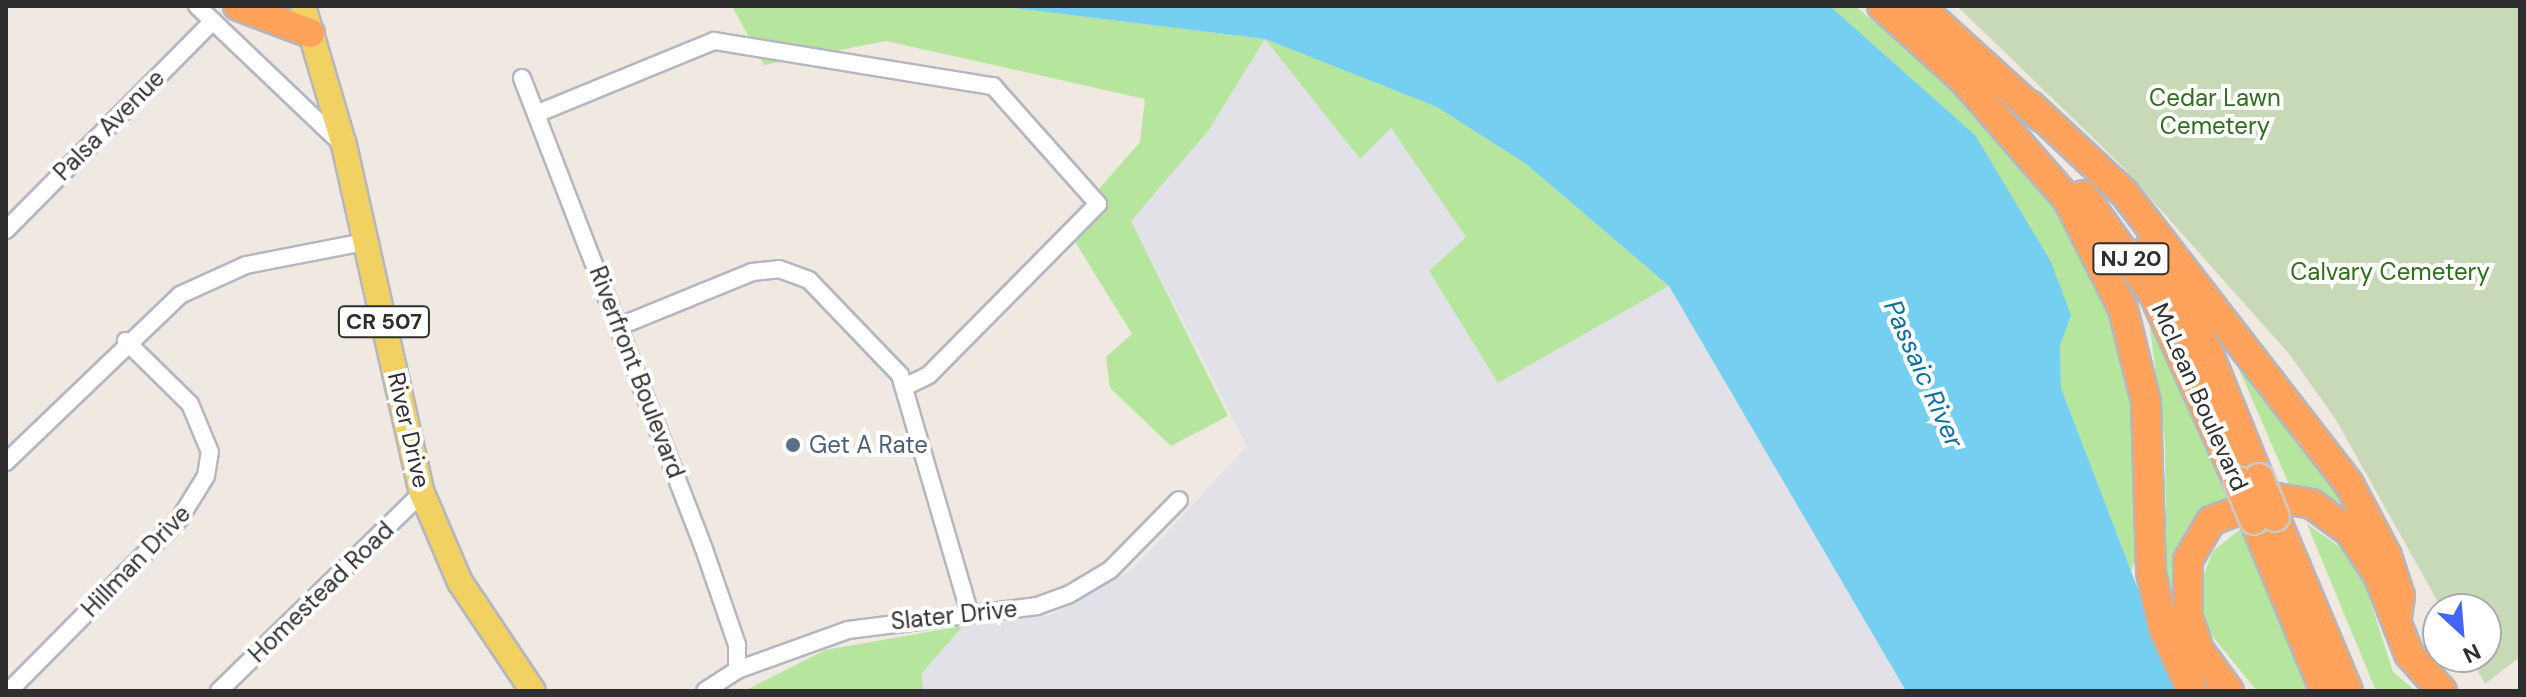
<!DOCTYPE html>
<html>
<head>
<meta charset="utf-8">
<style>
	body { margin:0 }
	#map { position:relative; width:2526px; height:697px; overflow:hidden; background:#efe9e1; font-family:"DM Sans",sans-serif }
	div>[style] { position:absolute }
	.industrial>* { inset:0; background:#e3e1e8 }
	.green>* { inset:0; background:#b6e59e }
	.cemetery>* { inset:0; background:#c8d9b8 }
	.water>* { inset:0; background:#75cff0 }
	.roads { filter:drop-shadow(2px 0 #b4b7c1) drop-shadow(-2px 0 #b4b7c1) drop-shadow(0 2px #b4b7c1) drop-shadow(0 -2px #b4b7c1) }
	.minor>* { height:16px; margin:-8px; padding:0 8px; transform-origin:8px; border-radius:8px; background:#fff }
	.primary>* { height:24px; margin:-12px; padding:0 12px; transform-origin:12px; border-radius:12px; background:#f2d163 }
	.motorway>* { height:28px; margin:-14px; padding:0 14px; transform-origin:14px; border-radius:14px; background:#ffa35c }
	.bridges { filter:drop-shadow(2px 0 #c9c9c9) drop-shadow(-2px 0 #c9c9c9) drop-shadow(0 2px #c9c9c9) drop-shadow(0 -2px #c9c9c9) }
	.motorway-bridge>* { height:28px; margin:-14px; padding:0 14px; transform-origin:14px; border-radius:14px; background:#ffa35c }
	.dots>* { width:22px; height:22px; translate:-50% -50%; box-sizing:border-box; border:4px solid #fff; border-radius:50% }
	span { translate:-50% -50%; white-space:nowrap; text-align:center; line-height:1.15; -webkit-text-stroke:8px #fff; paint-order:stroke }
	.shield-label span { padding:2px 6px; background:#fff; border:2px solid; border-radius:6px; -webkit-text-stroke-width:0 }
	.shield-label { font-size:22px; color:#2e2e2e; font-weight:700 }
	.park-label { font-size:24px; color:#2c6e1b }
	.street-label { font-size:24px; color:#2e2e2e }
	.service-label { font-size:24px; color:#4e5e75 }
	.left { translate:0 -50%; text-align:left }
	.water-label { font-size:26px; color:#0d6fa3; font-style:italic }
	.frame { position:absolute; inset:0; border:8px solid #2e2e2e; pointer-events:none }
	.north { position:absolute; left:2422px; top:593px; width:80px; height:80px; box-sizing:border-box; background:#fff; border:2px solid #ababab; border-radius:50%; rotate:154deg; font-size:22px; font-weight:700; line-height:32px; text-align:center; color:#2e2e2e }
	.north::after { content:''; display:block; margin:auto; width:28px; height:36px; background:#4264fb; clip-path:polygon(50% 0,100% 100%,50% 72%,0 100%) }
</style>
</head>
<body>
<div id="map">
	<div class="industrial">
		<div style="clip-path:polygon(1265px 39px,1360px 159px,1390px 127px,1467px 238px,1429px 271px,1498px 383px,1669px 286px,1906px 691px,923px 691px,922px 673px,963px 626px,1051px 615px,1131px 571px,1247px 446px,1131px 221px,1208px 131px)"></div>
	</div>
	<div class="green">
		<div style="clip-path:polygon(732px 6px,998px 6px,1265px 39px,1437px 107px,1526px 164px,1669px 286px,1498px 383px,1429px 271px,1466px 237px,1391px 128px,1360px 159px,1265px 39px,1208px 131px,1131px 221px,1228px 416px,1171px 446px,1110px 388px,1106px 357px,1132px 334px,1066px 227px,1140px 142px,1145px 99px,886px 41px,764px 65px)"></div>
		<div style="clip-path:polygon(1830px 6px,1855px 6px,1995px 122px,2068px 213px,2137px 377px,2140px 545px,2131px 571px,2061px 388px,2060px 346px,2071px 314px,1975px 135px)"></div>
		<div style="clip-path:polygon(2149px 320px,2233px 499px,2190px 531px,2167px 601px,2165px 444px)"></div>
		<div style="clip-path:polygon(2233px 355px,2351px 505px,2291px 489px)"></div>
		<div style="clip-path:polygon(2307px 524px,2357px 559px,2393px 672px,2416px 691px,2376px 691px)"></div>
		<div style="clip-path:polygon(2243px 527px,2307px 691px,2257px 691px,2209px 632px,2199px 587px,2213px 551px)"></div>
		<div style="clip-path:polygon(963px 626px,922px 673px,923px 691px,744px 691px,825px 650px)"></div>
	</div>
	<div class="cemetery">
		<div style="clip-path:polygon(1957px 6px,2520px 6px,2520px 657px,2485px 684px,2470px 657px,2486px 657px,2486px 609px,2442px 609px,2336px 420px,2290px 355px,2119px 163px)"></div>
	</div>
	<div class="water">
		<div style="clip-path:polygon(998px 6px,1830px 6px,1975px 135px,2051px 262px,2071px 315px,2060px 346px,2061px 388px,2177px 691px,1906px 691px,1669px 286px,1526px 164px,1437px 107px,1265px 39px)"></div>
	</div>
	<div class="roads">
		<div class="minor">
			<div style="left:197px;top:6px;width:200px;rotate:43.6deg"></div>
			<div style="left:522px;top:78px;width:505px;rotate:68.87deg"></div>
			<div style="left:704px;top:549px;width:102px;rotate:71deg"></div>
			<div style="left:737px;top:645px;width:25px;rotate:90deg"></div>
			<div style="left:536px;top:114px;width:192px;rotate:-22.3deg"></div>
			<div style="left:714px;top:41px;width:283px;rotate:9.2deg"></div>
			<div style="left:993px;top:86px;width:158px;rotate:48.3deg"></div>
			<div style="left:1098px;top:204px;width:240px;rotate:134.7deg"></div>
			<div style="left:929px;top:375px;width:28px;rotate:154deg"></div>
			<div style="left:6px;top:230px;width:294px;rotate:-45.3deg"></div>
			<div style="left:620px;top:326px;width:143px;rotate:-22.2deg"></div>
			<div style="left:752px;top:272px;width:27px;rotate:-6deg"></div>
			<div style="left:779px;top:269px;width:32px;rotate:20deg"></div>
			<div style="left:809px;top:280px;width:132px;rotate:46.2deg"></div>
			<div style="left:900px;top:375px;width:249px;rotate:73.7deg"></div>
			<div style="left:6px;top:462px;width:241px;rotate:-43.8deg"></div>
			<div style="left:180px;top:295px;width:72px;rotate:-24.4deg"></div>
			<div style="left:246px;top:265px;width:120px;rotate:-11deg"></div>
			<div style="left:9px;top:691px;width:243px;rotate:-45.3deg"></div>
			<div style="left:180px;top:518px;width:49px;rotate:-58.2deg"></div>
			<div style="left:206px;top:476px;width:24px;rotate:-81deg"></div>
			<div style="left:210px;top:452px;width:52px;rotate:-112.6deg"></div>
			<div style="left:190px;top:404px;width:90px;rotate:-135.5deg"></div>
			<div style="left:219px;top:691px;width:284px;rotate:-44.3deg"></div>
			<div style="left:705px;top:691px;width:38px;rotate:-33deg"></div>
			<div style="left:737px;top:670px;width:118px;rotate:-19.8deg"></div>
			<div style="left:848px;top:630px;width:191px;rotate:-7.2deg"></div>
			<div style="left:1037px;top:606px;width:33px;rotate:-20deg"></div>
			<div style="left:1068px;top:595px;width:49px;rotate:-30.8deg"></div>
			<div style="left:1110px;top:570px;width:98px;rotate:-45.4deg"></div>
		</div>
		<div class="primary">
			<div style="left:303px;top:6px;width:145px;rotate:73.6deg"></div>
			<div style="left:344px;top:145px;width:357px;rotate:77.4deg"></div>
			<div style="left:422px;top:493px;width:97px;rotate:66.9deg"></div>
			<div style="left:460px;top:582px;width:131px;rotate:56.2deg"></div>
		</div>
		<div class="motorway">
			<div style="left:238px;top:6px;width:77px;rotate:20.6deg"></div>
			<div style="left:1882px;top:6px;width:127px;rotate:42.1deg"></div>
			<div style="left:1919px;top:6px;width:166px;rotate:42.3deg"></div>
			<div style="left:1963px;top:79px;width:160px;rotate:49deg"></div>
			<div style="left:2068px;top:200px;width:122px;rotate:63.2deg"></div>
			<div style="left:2123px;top:309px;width:96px;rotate:76.1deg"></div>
			<div style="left:2146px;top:402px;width:171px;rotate:88.3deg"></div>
			<div style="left:2151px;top:573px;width:57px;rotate:76.9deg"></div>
			<div style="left:2164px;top:629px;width:68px;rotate:65.7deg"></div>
			<div style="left:2030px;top:105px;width:130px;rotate:43.1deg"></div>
			<div style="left:2125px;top:194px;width:366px;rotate:52.3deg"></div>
			<div style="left:2349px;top:484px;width:81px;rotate:62.2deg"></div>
			<div style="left:2387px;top:556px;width:42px;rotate:72deg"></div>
			<div style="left:2400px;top:596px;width:21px;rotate:98deg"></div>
			<div style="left:2083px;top:195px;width:123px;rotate:54.6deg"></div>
			<div style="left:2154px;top:295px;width:204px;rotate:65.7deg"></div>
			<div style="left:2149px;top:248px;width:120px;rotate:60.4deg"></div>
			<div style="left:2208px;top:352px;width:136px;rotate:68deg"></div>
			<div style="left:2275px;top:517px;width:189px;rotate:67.2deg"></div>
			<div style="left:2254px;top:520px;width:185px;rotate:67.5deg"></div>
			<div style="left:2229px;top:691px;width:51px;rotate:-126.2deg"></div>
			<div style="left:2199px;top:650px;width:36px;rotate:-108deg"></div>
			<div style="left:2188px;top:616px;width:56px;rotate:-90deg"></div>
			<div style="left:2188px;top:560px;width:45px;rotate:-59.5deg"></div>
			<div style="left:2211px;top:521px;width:66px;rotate:-21.5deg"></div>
			<div style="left:2272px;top:497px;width:41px;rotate:9.9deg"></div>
			<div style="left:2312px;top:504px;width:47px;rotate:36.4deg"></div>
			<div style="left:2350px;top:532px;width:51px;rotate:56.9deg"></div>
			<div style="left:2378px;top:575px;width:85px;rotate:68.6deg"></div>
			<div style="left:2409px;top:654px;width:50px;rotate:48.3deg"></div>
		</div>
	</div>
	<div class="bridges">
		<div class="motorway-bridge">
			<div style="left:2259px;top:478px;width:42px;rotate:67.7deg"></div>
			<div style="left:2238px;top:481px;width:42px;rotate:67.7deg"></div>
		</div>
	</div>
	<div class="dots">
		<div style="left:793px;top:445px;background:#5c6f8a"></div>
	</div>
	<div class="shield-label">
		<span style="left:2131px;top:259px">NJ 20</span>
		<span style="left:384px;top:322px">CR 507</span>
	</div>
	<div class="park-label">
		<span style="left:2215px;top:112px">Cedar Lawn<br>Cemetery</span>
		<span style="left:2390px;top:272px">Calvary Cemetery</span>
	</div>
	<div class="street-label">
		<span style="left:109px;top:125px;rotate:-45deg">Palsa Avenue</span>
		<span style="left:637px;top:372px;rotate:69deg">Riverfront Boulevard</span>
		<span style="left:2200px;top:397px;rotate:66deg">McLean Boulevard</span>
		<span style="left:409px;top:430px;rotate:77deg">River Drive</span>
		<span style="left:136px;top:561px;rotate:-46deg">Hillman Drive</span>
		<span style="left:321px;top:592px;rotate:-44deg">Homestead Road</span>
		<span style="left:954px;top:615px;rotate:-6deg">Slater Drive</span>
	</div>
	<div class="service-label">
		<span class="left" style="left:809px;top:445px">Get A Rate</span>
	</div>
	<div class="water-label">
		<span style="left:1923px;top:374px;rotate:66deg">Passaic River</span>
	</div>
	<div class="frame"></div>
	<div class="north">N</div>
</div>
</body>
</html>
